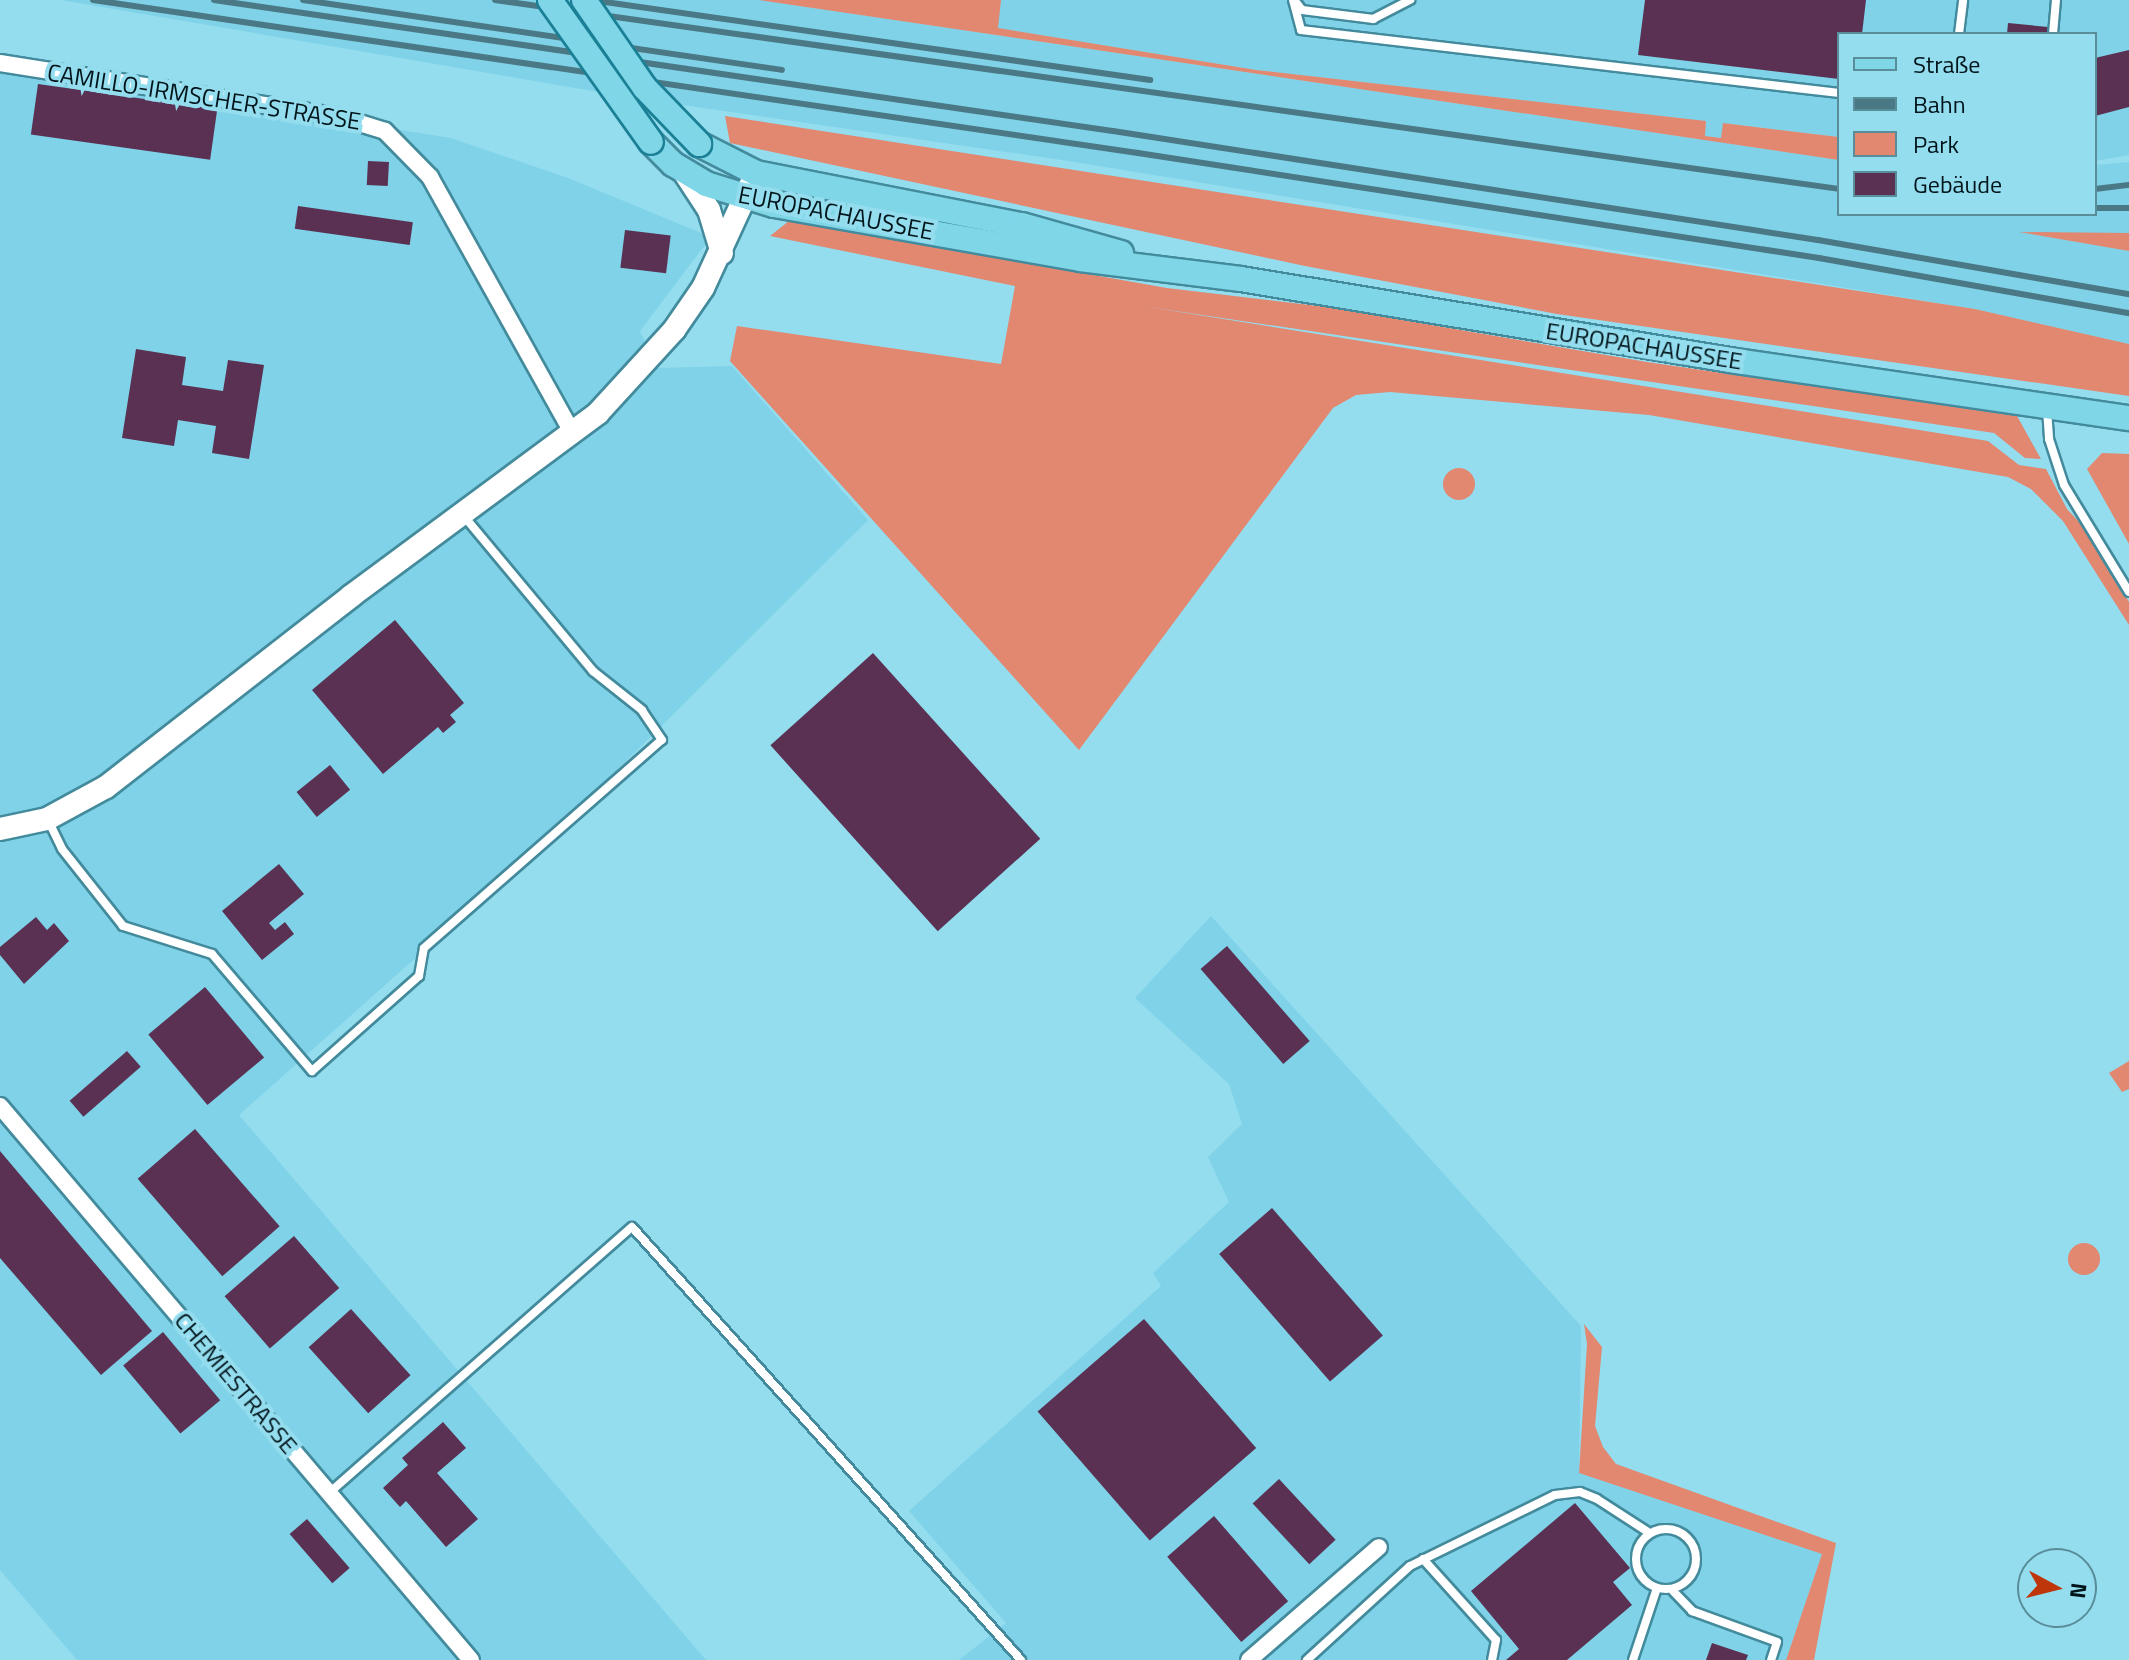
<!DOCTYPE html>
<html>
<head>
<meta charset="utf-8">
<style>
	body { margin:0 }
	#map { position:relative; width:2129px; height:1660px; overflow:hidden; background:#94ddef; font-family:"Titillium Web",sans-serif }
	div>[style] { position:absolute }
	.built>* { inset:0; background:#7fd2e7 }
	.green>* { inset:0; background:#e28770 }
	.round { border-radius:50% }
	.building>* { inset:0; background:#5a3152; transform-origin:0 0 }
	.roads { filter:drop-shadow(2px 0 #438b9c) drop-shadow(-2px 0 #438b9c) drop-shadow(0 2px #438b9c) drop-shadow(0 -2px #438b9c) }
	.lane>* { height:8px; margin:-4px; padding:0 4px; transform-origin:4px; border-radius:4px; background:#fff }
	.lane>.ring { margin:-4px; padding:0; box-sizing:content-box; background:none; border:8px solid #fff; border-radius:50% }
	.street>* { height:16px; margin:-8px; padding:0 8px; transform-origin:8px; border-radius:8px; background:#fff }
	.secondary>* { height:22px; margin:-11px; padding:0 11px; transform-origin:11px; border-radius:11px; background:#fff }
	.primary>* { height:24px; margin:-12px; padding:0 12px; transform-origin:12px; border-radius:12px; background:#7fd6e7 }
	.rail>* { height:6px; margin:-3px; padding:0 3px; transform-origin:3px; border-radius:3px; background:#4a7884 }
	.bridges { filter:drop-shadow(2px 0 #1b8095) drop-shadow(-2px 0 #1b8095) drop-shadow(0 2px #1b8095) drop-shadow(0 -2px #1b8095) }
	.primary-bridge>* { height:24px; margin:-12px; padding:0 12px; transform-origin:12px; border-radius:12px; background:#7fd6e7 }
	span { translate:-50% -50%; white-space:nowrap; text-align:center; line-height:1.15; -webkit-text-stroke:8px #94ddef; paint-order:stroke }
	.street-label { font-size:24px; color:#01141a }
	.legend { position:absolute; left:1837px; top:32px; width:260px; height:184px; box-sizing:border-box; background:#94ddef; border:2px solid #598d9a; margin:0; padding:10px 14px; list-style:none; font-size:24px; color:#01141a }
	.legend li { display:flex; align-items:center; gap:16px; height:40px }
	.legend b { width:40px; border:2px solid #598d9a }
	.north { position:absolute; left:2017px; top:1548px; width:80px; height:80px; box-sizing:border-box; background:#94ddef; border:2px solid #598d9a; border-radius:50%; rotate:97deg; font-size:22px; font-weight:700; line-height:32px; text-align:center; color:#01141a }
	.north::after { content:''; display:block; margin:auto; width:28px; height:36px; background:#bf360b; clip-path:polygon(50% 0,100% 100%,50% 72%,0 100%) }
</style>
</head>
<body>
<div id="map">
	<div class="built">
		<div style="clip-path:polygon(61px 0,759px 0,1839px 160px,1839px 214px,2095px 214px,2095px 165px,2129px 162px,2129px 233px,2026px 233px,2129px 251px,2129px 344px,1975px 309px,1062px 160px,634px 98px)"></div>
		<div style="clip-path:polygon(1001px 0,2129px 0,2129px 155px,2095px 161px,2095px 34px,1839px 34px,1839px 137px,1724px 123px,1721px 138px,1704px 136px,1706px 121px,1256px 70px,997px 28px)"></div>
		<div style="clip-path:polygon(0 67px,451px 138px,568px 178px,711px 237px,640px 331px,656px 368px,732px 366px,868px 520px,539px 848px,239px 1115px,706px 1660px,77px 1660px,0 1570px)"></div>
		<div style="clip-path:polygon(1211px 916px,1581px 1326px,1579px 1473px,1822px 1554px,1786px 1660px,959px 1660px,1006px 1623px,909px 1511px,1161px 1286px,1153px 1273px,1229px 1202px,1208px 1157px,1242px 1124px,1229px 1084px,1135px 998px)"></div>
	</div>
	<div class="green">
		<div style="clip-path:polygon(759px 0,1001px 0,998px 28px,1256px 70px,1706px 121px,1705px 136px,1721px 138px,1723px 123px,1839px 137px,1839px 160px)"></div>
		<div style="clip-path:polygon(725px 116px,1975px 309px,2129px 344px,2129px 396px,1557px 314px,1305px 266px,730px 143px)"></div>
		<div style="clip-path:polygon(789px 221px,1167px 288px,1326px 307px,1647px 362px,2017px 416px,2041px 459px,2025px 458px,1994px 433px,1142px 306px,1988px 441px,2019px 465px,2046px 469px,2067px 509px,2095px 539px,2129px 602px,2129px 625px,2063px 521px,2031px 489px,2008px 477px,1649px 415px,1390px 392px,1356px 395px,1333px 408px,1079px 750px,730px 361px,737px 326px,1001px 364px,1015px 286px,770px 236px)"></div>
		<div style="clip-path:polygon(2019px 232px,2129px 233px,2129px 251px)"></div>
		<div style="clip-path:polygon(2102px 453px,2129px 454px,2129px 544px,2087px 469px)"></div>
		<div class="round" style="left:1443px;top:468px;width:32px;height:32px"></div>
		<div style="clip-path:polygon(2129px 1061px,2129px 1089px,2122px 1092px,2109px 1073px)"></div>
		<div class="round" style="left:2068px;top:1243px;width:32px;height:32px"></div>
		<div style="clip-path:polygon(1584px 1324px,1602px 1347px,1595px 1426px,1603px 1447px,1616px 1464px,1836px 1543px,1814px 1660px,1786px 1660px,1822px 1554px,1579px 1473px,1587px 1344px)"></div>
	</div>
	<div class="building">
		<div style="clip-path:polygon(1645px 0,1866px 0,1862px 34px,1839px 34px,1839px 79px,1638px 55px)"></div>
		<div style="clip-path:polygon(2008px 23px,2048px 27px,2048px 34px,2007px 34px)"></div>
		<div style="clip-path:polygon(2129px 50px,2129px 107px,2095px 116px,2095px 58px)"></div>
		<div style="left:38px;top:84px;width:181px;height:51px;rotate:8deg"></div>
		<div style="left:368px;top:161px;width:21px;height:24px;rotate:3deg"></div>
		<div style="left:298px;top:206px;width:116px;height:23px;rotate:8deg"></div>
		<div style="left:625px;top:230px;width:46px;height:38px;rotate:7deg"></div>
		<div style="clip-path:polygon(136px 349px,186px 357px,182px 385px,223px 391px,228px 360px,264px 365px,249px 459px,212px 453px,216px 426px,178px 420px,174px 446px,122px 438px)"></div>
		<div style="clip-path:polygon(395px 620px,464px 703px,450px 715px,456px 722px,443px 733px,438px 727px,383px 774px,312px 690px)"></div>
		<div style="left:873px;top:653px;width:250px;height:138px;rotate:48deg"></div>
		<div style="left:330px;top:765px;width:32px;height:43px;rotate:51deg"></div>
		<div style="clip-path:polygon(279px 864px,304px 894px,269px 923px,275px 930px,285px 922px,294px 934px,262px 960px,222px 911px)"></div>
		<div style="clip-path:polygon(36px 917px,47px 930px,54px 923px,69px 941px,24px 984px,0 955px,0 947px)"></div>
		<div style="left:1227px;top:946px;width:126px;height:35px;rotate:49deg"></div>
		<div style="left:205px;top:987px;width:92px;height:74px;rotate:50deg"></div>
		<div style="left:127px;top:1051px;width:21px;height:76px;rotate:49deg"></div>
		<div style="left:195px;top:1129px;width:129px;height:76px;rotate:49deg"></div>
		<div style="clip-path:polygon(0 1151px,152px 1331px,101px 1375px,0 1258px)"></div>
		<div style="left:1272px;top:1208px;width:169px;height:70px;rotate:49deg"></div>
		<div style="left:294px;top:1236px;width:69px;height:92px;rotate:49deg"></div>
		<div style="left:351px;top:1309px;width:89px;height:57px;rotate:48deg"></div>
		<div style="left:1144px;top:1319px;width:171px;height:141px;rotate:49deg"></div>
		<div style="left:163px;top:1332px;width:89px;height:52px;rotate:50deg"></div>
		<div style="clip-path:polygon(443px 1422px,466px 1448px,437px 1473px,478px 1519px,446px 1547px,406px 1501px,400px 1507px,383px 1488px,408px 1465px,402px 1458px)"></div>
		<div style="left:1279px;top:1479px;width:83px;height:36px;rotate:47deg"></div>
		<div style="clip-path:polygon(1575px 1503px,1630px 1568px,1613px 1582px,1632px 1605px,1567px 1660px,1506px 1660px,1519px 1649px,1471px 1591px)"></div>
		<div style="left:1214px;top:1516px;width:113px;height:62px;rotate:49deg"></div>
		<div style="left:307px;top:1519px;width:65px;height:23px;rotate:49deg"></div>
		<div style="clip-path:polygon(1712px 1643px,1748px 1655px,1746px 1660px,1706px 1660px)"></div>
	</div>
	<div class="roads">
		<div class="lane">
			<div style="left:1293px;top:0;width:31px;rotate:75deg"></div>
			<div style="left:1301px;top:30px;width:542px;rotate:6.68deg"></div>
			<div style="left:1295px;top:1px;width:11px;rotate:52deg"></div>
			<div style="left:1302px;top:10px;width:72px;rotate:7.2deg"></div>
			<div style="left:1373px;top:19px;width:42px;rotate:-27.2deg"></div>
			<div style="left:1959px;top:34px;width:34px;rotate:-83deg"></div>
			<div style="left:2053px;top:34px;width:34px;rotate:-85deg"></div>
			<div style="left:2047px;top:409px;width:30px;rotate:86deg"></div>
			<div style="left:2049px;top:439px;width:48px;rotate:71.9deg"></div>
			<div style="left:2064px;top:485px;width:125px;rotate:58.7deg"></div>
			<div style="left:48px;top:820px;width:32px;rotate:64deg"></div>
			<div style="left:62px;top:849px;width:98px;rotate:51.6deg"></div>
			<div style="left:123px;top:926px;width:93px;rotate:17.5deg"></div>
			<div style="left:212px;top:954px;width:154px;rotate:49.5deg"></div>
			<div style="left:312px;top:1071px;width:143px;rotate:-41.6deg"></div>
			<div style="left:419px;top:976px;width:28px;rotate:-80deg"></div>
			<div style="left:424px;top:948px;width:316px;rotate:-41.2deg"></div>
			<div style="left:662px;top:740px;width:36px;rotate:-124deg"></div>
			<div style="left:642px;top:710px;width:63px;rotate:-141.5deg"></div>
			<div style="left:593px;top:671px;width:203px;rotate:-129.8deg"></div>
			<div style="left:329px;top:1493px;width:403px;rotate:-41.3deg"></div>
			<div style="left:632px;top:1227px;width:582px;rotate:48.06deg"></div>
			<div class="ring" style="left:1636px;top:1529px;width:52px;height:52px"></div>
			<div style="left:1423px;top:1559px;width:109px;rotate:48deg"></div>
			<div style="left:1496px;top:1640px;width:20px;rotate:101deg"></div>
			<div style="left:1673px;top:1591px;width:28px;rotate:46deg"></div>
			<div style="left:1692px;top:1611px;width:90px;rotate:20deg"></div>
			<div style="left:1777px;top:1642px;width:19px;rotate:108deg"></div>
			<div style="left:1307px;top:1660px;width:139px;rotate:-42.4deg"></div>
			<div style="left:1410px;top:1566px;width:161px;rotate:-26.1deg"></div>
			<div style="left:1555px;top:1495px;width:25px;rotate:-7deg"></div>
			<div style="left:1580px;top:1492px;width:18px;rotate:22deg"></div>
			<div style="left:1597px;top:1499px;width:61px;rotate:32.9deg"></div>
			<div style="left:1633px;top:1660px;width:73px;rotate:-71.6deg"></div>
		</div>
		<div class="street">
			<div style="left:0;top:63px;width:344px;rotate:9deg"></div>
			<div style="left:340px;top:117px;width:47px;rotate:17.3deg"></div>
			<div style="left:385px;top:131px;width:64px;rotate:45.6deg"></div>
			<div style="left:430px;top:177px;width:294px;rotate:60.9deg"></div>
			<div style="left:0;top:1106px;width:727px;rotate:49.63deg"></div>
			<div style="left:1249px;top:1660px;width:172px;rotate:-41deg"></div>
		</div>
		<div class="secondary">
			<div style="left:684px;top:172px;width:45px;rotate:56.7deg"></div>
			<div style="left:709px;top:210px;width:45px;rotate:73.2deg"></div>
			<div style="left:0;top:829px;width:48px;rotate:-12deg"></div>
			<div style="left:47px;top:819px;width:67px;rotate:-28.5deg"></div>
			<div style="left:106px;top:787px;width:311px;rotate:-37.9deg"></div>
			<div style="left:351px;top:596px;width:307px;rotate:-36.5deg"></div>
			<div style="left:598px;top:413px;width:113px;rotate:-47.5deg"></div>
			<div style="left:674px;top:330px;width:51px;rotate:-55.4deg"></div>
			<div style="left:703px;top:288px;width:127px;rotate:-65.3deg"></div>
		</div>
		<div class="primary">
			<div style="left:651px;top:142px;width:31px;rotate:45deg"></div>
			<div style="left:673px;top:164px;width:39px;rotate:31deg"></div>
			<div style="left:706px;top:184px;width:71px;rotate:17.2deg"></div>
			<div style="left:774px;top:205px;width:311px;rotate:10deg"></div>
			<div style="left:1080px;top:259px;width:162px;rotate:7.1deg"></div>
			<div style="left:1241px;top:279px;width:496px;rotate:9.4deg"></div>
			<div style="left:1730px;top:360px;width:403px;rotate:8.3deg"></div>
			<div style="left:699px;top:144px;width:64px;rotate:27deg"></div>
			<div style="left:756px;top:173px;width:271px;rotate:11.1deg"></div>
			<div style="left:1022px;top:225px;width:103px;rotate:15.8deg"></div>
		</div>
	</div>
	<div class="rail">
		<div style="left:93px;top:0;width:1056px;rotate:8.33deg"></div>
		<div style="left:1138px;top:153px;width:689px;rotate:8.77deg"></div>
		<div style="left:1819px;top:258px;width:315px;rotate:10.1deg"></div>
		<div style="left:214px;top:0;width:908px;rotate:8.29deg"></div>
		<div style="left:1113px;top:131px;width:713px;rotate:8.79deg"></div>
		<div style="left:1818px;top:240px;width:316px;rotate:9.9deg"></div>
		<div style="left:303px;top:0;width:484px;rotate:8.3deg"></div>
		<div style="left:495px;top:0;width:1357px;rotate:8deg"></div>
		<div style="left:591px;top:0;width:565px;rotate:8.14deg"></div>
		<div style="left:2095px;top:189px;width:34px;rotate:-7deg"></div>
		<div style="left:2095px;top:208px;width:34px"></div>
	</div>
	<div class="bridges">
		<div class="primary-bridge">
			<div style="left:550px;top:0;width:174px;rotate:54.6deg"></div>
			<div style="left:584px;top:0;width:107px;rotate:55.3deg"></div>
			<div style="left:645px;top:88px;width:78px;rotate:46deg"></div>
		</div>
	</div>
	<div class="street-label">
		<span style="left:204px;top:97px;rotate:9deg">CAMILLO-IRMSCHER-STRASSE</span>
		<span style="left:836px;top:213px;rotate:11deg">EUROPACHAUSSEE</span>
		<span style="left:1644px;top:346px;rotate:9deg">EUROPACHAUSSEE</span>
		<span style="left:236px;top:1383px;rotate:50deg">CHEMIESTRASSE</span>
	</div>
	<ul class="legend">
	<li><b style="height:10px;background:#7fd6e7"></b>Straße</li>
	<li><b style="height:10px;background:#4a7884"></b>Bahn</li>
	<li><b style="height:22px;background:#e28770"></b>Park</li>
	<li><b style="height:22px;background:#5a3152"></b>Gebäude</li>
	</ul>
	<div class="north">N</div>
</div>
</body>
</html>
